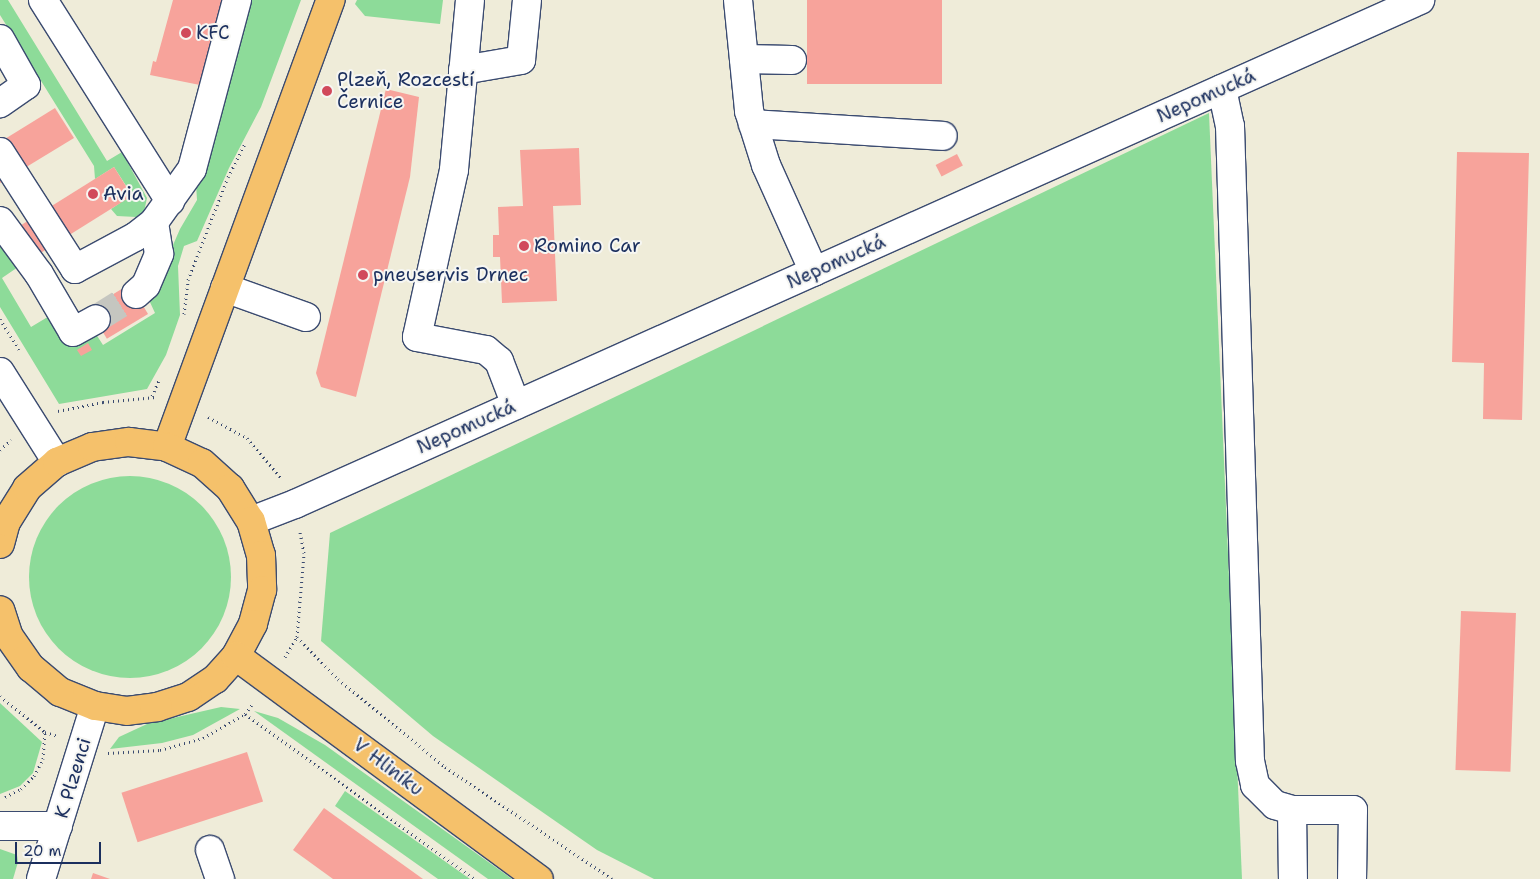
<!DOCTYPE html>
<html>
<head>
<meta charset="utf-8">
<style>
	body { margin:0 }
	#map { position:relative; width:1540px; height:879px; overflow:hidden; background:#efecd9; font-family:"Shantell Sans",sans-serif }
	div>[style] { position:absolute }
	.green>* { inset:0; background:#8ddb99 }
	.round { border-radius:50% }
	.building>* { inset:0; background:#f7a39b; transform-origin:0 0 }
	.minor-tunnel>* { height:28px; margin-top:-14px; transform-origin:0; background:repeating-linear-gradient(90deg,#c5c6c0 0 28px,transparent 0 42px) }
	.path>* { height:3px; margin-top:-1.5px; transform-origin:0; background:repeating-linear-gradient(90deg,#3b4b70 0 1px,transparent 0 5px) }
	.roads { filter:drop-shadow(1px 0 #3b4b70) drop-shadow(-1px 0 #3b4b70) drop-shadow(0 1px #3b4b70) drop-shadow(0 -1px #3b4b70) }
	.minor>* { height:28px; margin:-14px; padding:0 14px; transform-origin:14px; border-radius:14px; background:#fff }
	.major>* { height:28px; margin:-14px; padding:0 14px; transform-origin:14px; border-radius:14px; background:#f5c16b }
	.dots>* { width:14px; height:14px; translate:-50% -50%; box-sizing:border-box; border:2px solid #f6f6f2; border-radius:50% }
	span { translate:-50% -50%; white-space:nowrap; text-align:center; line-height:1.15; -webkit-text-stroke:4px #f6f6f2; paint-order:stroke }
	.poi-label { font-size:19px; color:#1b2f5e }
	.left { translate:0 -50%; text-align:left }
	.street-label { font-size:19px; color:#1b2f5e }
	.scale { position:absolute; left:15px; top:842px; width:86px; height:22px; box-sizing:border-box; border:2px solid #1b2f5e; border-top:0; padding-left:6px; font-size:15px; line-height:18px; white-space:nowrap; color:#1b2f5e; -webkit-text-stroke:4px #f6f6f2; paint-order:stroke }
</style>
</head>
<body>
<div id="map">
	<div class="green">
		<div style="clip-path:polygon(0 0,8px 0,107px 161px,122px 152px,147px 198px,144px 212px,136px 217px,117px 216px,111px 209px,132px 195px,114px 167px,95px 179px,94px 166px,0 15px)"></div>
		<div style="clip-path:polygon(244px 0,301px 0,261px 107px,229px 168px,197px 241px,184px 246px,178px 266px,180px 315px,166px 355px,147px 389px,59px 404px,0 307px,0 236px,21px 265px,2px 278px,31px 327px,51px 315px,94px 331px,103px 345px,155px 313px,149px 300px,180px 229px,197px 200px,196px 184px)"></div>
		<div style="clip-path:polygon(357px 0,443px 0,440px 24px,365px 16px,355px 4px)"></div>
		<div style="clip-path:polygon(1209px 113px,1242px 879px,654px 879px,597px 850px,433px 736px,321px 641px,330px 533px)"></div>
		<div class="round" style="left:29px;top:476px;width:202px;height:202px"></div>
		<div style="clip-path:polygon(0 703px,42px 742px,33px 773px,20px 786px,0 794px)"></div>
		<div style="clip-path:polygon(221px 707px,240px 709px,193px 735px,162px 743px,110px 749px,119px 737px,147px 724px)"></div>
		<div style="clip-path:polygon(254px 711px,278px 718px,325px 745px,512px 879px,488px 879px)"></div>
		<div style="clip-path:polygon(345px 791px,470px 879px,438px 879px,335px 806px)"></div>
		<div style="clip-path:polygon(0 849px,17px 855px,18px 862px,13px 879px,0 879px)"></div>
	</div>
	<div class="building">
		<div style="clip-path:polygon(173px 0,231px 0,205px 86px,150px 75px,153px 61px,156px 62px)"></div>
		<div style="left:807px;top:0;width:135px;height:84px"></div>
		<div style="clip-path:polygon(386px 89px,419px 97px,410px 177px,356px 397px,321px 387px,316px 373px)"></div>
		<div style="clip-path:polygon(55px 108px,74px 138px,0 183px,0 142px)"></div>
		<div style="clip-path:polygon(579px 148px,581px 205px,553px 206px,557px 301px,502px 303px,500px 257px,493px 257px,493px 235px,499px 235px,498px 207px,523px 206px,520px 150px)"></div>
		<div style="clip-path:polygon(1457px 152px,1529px 153px,1522px 420px,1483px 419px,1484px 363px,1452px 362px)"></div>
		<div style="left:957px;top:154px;width:13px;height:24px;rotate:63deg"></div>
		<div style="left:114px;top:167px;width:34px;height:115px;rotate:58deg"></div>
		<div style="left:130px;top:284px;width:35px;height:48px;rotate:59deg"></div>
		<div style="clip-path:polygon(88px 343px,92px 350px,81px 356px,77px 350px)"></div>
		<div style="left:1461px;top:611px;width:55px;height:159px;rotate:2deg"></div>
		<div style="left:247px;top:752px;width:52px;height:132px;rotate:72deg"></div>
		<div style="clip-path:polygon(324px 808px,423px 879px,333px 879px,293px 850px)"></div>
		<div style="clip-path:polygon(93px 873px,110px 879px,91px 879px)"></div>
	</div>
	<div class="minor-tunnel">
		<div style="left:96px;top:319px;width:47px;rotate:-32deg"></div>
	</div>
	<div class="path">
		<div style="left:184px;top:314px;width:34px;rotate:-83deg"></div>
		<div style="left:188px;top:280px;width:110px;rotate:-68.8deg"></div>
		<div style="left:228px;top:177px;width:39px;rotate:-63deg"></div>
		<div style="left:0;top:319px;width:36px;rotate:58deg"></div>
		<div style="left:152px;top:396px;width:17px;rotate:-66deg"></div>
		<div style="left:58px;top:411px;width:46px;rotate:-11.3deg"></div>
		<div style="left:103px;top:402px;width:53px;rotate:-5.4deg"></div>
		<div style="left:208px;top:417px;width:44px;rotate:28.3deg"></div>
		<div style="left:247px;top:438px;width:54px;rotate:49.5deg"></div>
		<div style="left:0;top:450px;width:15px;rotate:-42deg"></div>
		<div style="left:297px;top:637px;width:59px;rotate:45.7deg"></div>
		<div style="left:338px;top:679px;width:139px;rotate:39.4deg"></div>
		<div style="left:445px;top:767px;width:201px;rotate:33.8deg"></div>
		<div style="left:285px;top:657px;width:23px;rotate:-59deg"></div>
		<div style="left:297px;top:637px;width:84px;rotate:-85.2deg"></div>
		<div style="left:304px;top:553px;width:21px;rotate:-101deg"></div>
		<div style="left:0;top:696px;width:58px;rotate:38.7deg"></div>
		<div style="left:45px;top:732px;width:14px;rotate:17deg"></div>
		<div style="left:245px;top:714px;width:283px;rotate:35.7deg"></div>
		<div style="left:108px;top:753px;width:52px;rotate:-3.3deg"></div>
		<div style="left:160px;top:750px;width:45px;rotate:-15.6deg"></div>
		<div style="left:203px;top:738px;width:48px;rotate:-29.7deg"></div>
		<div style="left:245px;top:714px;width:14px;rotate:-54deg"></div>
		<div style="left:5px;top:797px;width:18px;rotate:-27deg"></div>
		<div style="left:21px;top:789px;width:18px;rotate:-45deg"></div>
		<div style="left:34px;top:776px;width:19px;rotate:-62deg"></div>
		<div style="left:43px;top:759px;width:27px;rotate:-86deg"></div>
	</div>
	<div class="roads">
		<div class="minor">
			<div style="left:43px;top:0;width:238px;rotate:57.7deg"></div>
			<div style="left:470px;top:0;width:171px;rotate:95.4deg"></div>
			<div style="left:454px;top:170px;width:171px;rotate:102.5deg"></div>
			<div style="left:417px;top:337px;width:70px;rotate:10.7deg"></div>
			<div style="left:486px;top:350px;width:17px;rotate:40deg"></div>
			<div style="left:499px;top:361px;width:47px;rotate:68.9deg"></div>
			<div style="left:738px;top:0;width:112px;rotate:84.3deg"></div>
			<div style="left:749px;top:111px;width:57px;rotate:72.5deg"></div>
			<div style="left:766px;top:165px;width:117px;rotate:65.8deg"></div>
			<div style="left:0;top:39px;width:53px;rotate:60.5deg"></div>
			<div style="left:26px;top:85px;width:32px;rotate:145deg"></div>
			<div style="left:744px;top:59px;width:48px;rotate:1.2deg"></div>
			<div style="left:463px;top:70px;width:59px;rotate:-9.8deg"></div>
			<div style="left:521px;top:60px;width:60px;rotate:-84.3deg"></div>
			<div style="left:1222px;top:89px;width:38px;rotate:78deg"></div>
			<div style="left:1230px;top:126px;width:635px;rotate:88.2deg"></div>
			<div style="left:1250px;top:761px;width:25px;rotate:78deg"></div>
			<div style="left:1255px;top:785px;width:28px;rotate:45deg"></div>
			<div style="left:1275px;top:805px;width:18px;rotate:16deg"></div>
			<div style="left:1292px;top:810px;width:61px"></div>
			<div style="left:1353px;top:810px;width:69px;rotate:90.8deg"></div>
			<div style="left:753px;top:124px;width:190px;rotate:3.6deg"></div>
			<div style="left:0;top:152px;width:139px;rotate:57.3deg"></div>
			<div style="left:75px;top:269px;width:68px;rotate:-28.1deg"></div>
			<div style="left:135px;top:237px;width:24px;rotate:-38deg"></div>
			<div style="left:154px;top:222px;width:65px;rotate:-54.4deg"></div>
			<div style="left:192px;top:169px;width:175px;rotate:-75.1deg"></div>
			<div style="left:0;top:221px;width:66px;rotate:53.7deg"></div>
			<div style="left:39px;top:274px;width:67px;rotate:59.6deg"></div>
			<div style="left:73px;top:332px;width:26px;rotate:-29deg"></div>
			<div style="left:225px;top:288px;width:86px;rotate:19.7deg"></div>
			<div style="left:136px;top:294px;width:13px;rotate:-42deg"></div>
			<div style="left:146px;top:285px;width:34px;rotate:-67deg"></div>
			<div style="left:159px;top:254px;width:32px;rotate:-99deg"></div>
			<div style="left:0;top:372px;width:107px;rotate:57.7deg"></div>
			<div style="left:251px;top:521px;width:47px;rotate:-21.1deg"></div>
			<div style="left:295px;top:504px;width:1233px;rotate:-24.13deg"></div>
			<div style="left:1292px;top:810px;width:69px;rotate:89.2deg"></div>
			<div style="left:0;top:826px;width:58px"></div>
			<div style="left:210px;top:850px;width:31px;rotate:71deg"></div>
			<div style="left:41px;top:879px;width:181px;rotate:-72.7deg"></div>
		</div>
		<div class="major">
			<div style="left:167px;top:447px;width:476px;rotate:-69.9deg"></div>
			<div style="left:0;top:544px;width:23px;rotate:-75deg"></div>
			<div style="left:6px;top:522px;width:40px;rotate:-58deg"></div>
			<div style="left:27px;top:488px;width:40px;rotate:-41deg"></div>
			<div style="left:57px;top:462px;width:38px;rotate:-23deg"></div>
			<div style="left:92px;top:447px;width:37px;rotate:-8deg"></div>
			<div style="left:129px;top:442px;width:38px;rotate:7deg"></div>
			<div style="left:167px;top:447px;width:38px;rotate:25deg"></div>
			<div style="left:202px;top:463px;width:38px;rotate:42deg"></div>
			<div style="left:230px;top:488px;width:39px;rotate:58deg"></div>
			<div style="left:251px;top:521px;width:35px;rotate:74deg"></div>
			<div style="left:261px;top:555px;width:35px;rotate:88deg"></div>
			<div style="left:262px;top:590px;width:35px;rotate:105deg"></div>
			<div style="left:253px;top:624px;width:36px;rotate:118deg"></div>
			<div style="left:236px;top:656px;width:31px;rotate:132deg"></div>
			<div style="left:215px;top:679px;width:32px;rotate:146deg"></div>
			<div style="left:188px;top:697px;width:32px;rotate:162deg"></div>
			<div style="left:158px;top:707px;width:31px;rotate:173deg"></div>
			<div style="left:127px;top:711px;width:32px;rotate:-171deg"></div>
			<div style="left:95px;top:706px;width:38px;rotate:-158deg"></div>
			<div style="left:60px;top:692px;width:38px;rotate:-140deg"></div>
			<div style="left:31px;top:668px;width:38px;rotate:-125deg"></div>
			<div style="left:9px;top:637px;width:28px;rotate:-108deg"></div>
			<div style="left:236px;top:656px;width:376px;rotate:36.4deg"></div>
		</div>
	</div>
	<div class="dots">
		<div style="left:186px;top:33px;background:#d1495b"></div>
		<div style="left:327px;top:91px;background:#d1495b"></div>
		<div style="left:93px;top:194px;background:#d1495b"></div>
		<div style="left:524px;top:246px;background:#d1495b"></div>
		<div style="left:363px;top:275px;background:#d1495b"></div>
	</div>
	<div class="poi-label">
		<span class="left" style="left:196px;top:33px">KFC</span>
		<span class="left" style="left:337px;top:91px">Plzeň, Rozcestí<br>Černice</span>
		<span class="left" style="left:103px;top:194px">Avia</span>
		<span class="left" style="left:534px;top:246px">Romino Car</span>
		<span class="left" style="left:373px;top:275px">pneuservis Drnec</span>
	</div>
	<div class="street-label">
		<span style="left:1206px;top:96px;rotate:-24deg">Nepomucká</span>
		<span style="left:836px;top:262px;rotate:-24deg">Nepomucká</span>
		<span style="left:466px;top:427px;rotate:-24deg">Nepomucká</span>
		<span style="left:388px;top:767px;rotate:37deg">V Hliníku</span>
		<span style="left:73px;top:778px;rotate:-73deg">K Plzenci</span>
	</div>
	<div class="scale">20 m</div>
</div>
</body>
</html>
